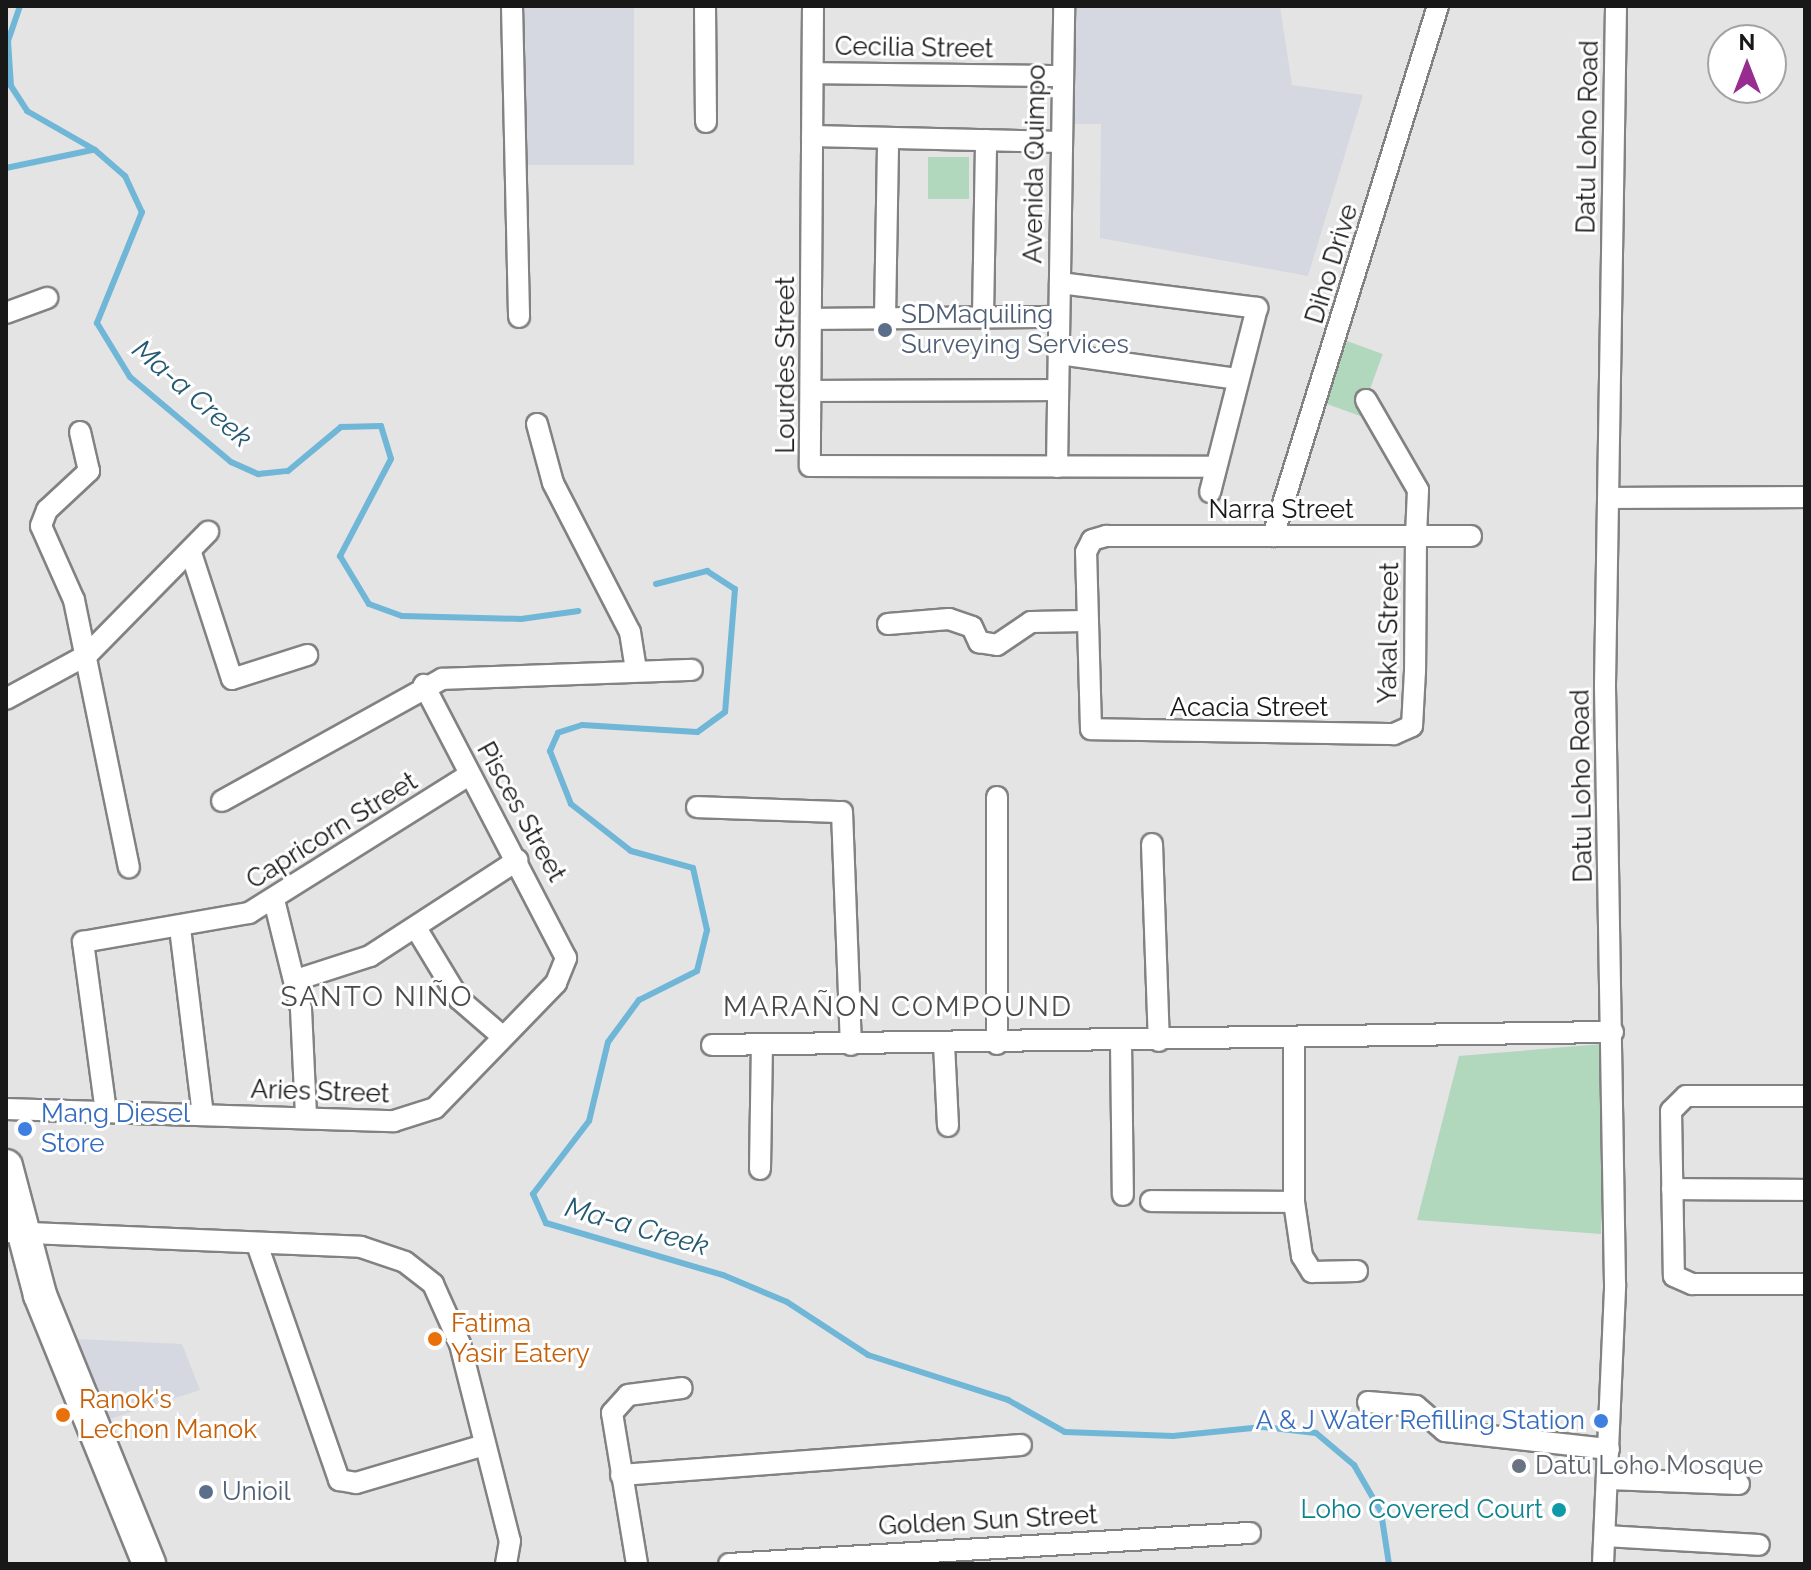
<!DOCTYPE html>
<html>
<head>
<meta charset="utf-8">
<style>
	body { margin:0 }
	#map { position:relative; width:1811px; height:1570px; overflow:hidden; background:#e4e4e5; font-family:Raleway,sans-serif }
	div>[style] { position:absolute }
	.built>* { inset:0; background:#d5d8e0; transform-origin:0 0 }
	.green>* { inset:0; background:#b1d7bd; transform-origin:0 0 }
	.stream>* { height:6px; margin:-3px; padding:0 3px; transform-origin:3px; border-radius:3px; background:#70b6d7 }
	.roads { filter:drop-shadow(2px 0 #828283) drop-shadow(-2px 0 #828283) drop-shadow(0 2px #828283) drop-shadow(0 -2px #828283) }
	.street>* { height:20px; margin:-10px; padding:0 10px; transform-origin:10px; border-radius:10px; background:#fff }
	.primary>* { height:32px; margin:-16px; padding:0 16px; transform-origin:16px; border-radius:16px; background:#fff }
	.dots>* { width:22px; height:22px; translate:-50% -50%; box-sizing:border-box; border:4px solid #fff; border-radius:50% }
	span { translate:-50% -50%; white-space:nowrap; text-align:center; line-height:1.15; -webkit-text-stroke:6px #fff; paint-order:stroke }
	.street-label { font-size:26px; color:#181819 }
	.service-label { font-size:26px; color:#4e5e75 }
	.left { translate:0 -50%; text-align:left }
	.shop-label { font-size:26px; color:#366cbe }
	.right { translate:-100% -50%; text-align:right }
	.food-label { font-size:26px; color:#c56008 }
	.worship-label { font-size:26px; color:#5b616d }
	.culture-label { font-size:26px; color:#0d838f }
	.water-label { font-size:28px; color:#235a72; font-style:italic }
	.neighbourhood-label { font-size:28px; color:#4a4a4b; letter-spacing:2px }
	.frame { position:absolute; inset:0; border:8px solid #181819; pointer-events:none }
	.north { position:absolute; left:1707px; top:24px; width:80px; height:80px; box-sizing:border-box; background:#fff; border:2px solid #a3a3a3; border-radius:50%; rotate:0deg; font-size:22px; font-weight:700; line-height:32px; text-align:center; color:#181819 }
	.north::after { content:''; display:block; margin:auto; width:28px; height:36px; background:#972d8f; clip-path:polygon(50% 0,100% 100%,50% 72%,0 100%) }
</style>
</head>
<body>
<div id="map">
	<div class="built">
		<div style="left:519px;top:6px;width:115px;height:159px"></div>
		<div style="clip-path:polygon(1072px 6px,1280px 6px,1292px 85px,1363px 95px,1308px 276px,1100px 238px,1101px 124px,1072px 124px)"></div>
		<div style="clip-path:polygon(78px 1339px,182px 1344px,200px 1390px,107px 1420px)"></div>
	</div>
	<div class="green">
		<div style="left:928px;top:157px;width:41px;height:42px"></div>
		<div style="left:1347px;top:341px;width:38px;height:66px;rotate:20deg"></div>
		<div style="clip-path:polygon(1602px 1044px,1601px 1234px,1417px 1220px,1459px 1056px)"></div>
	</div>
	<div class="stream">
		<div style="left:20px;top:6px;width:37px;rotate:109deg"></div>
		<div style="left:8px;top:41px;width:45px;rotate:86.2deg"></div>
		<div style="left:11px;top:86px;width:30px;rotate:57deg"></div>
		<div style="left:27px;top:111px;width:78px;rotate:29.8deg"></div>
		<div style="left:95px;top:150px;width:40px;rotate:41deg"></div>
		<div style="left:125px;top:176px;width:40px;rotate:65deg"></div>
		<div style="left:142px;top:212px;width:120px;rotate:112.1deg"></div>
		<div style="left:97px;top:323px;width:63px;rotate:58.6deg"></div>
		<div style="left:130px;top:377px;width:132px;rotate:40.1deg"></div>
		<div style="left:231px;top:462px;width:30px;rotate:24deg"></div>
		<div style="left:258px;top:474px;width:30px;rotate:-6deg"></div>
		<div style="left:288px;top:471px;width:69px;rotate:-39.7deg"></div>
		<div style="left:341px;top:427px;width:40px;rotate:-1.4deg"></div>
		<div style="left:381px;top:426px;width:34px;rotate:73deg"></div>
		<div style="left:391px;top:459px;width:110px;rotate:117.7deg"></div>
		<div style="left:340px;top:556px;width:56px;rotate:58.9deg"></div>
		<div style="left:369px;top:604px;width:35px;rotate:20deg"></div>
		<div style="left:402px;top:616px;width:119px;rotate:1.4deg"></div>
		<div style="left:521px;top:619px;width:58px;rotate:-8deg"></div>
		<div style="left:6px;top:168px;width:88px;rotate:-11.8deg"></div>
		<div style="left:656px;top:584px;width:53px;rotate:-14.3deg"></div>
		<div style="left:707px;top:571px;width:33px;rotate:33deg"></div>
		<div style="left:735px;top:589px;width:123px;rotate:94.6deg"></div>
		<div style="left:725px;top:712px;width:34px;rotate:144deg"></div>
		<div style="left:697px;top:732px;width:115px;rotate:-176.5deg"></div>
		<div style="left:582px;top:725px;width:25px;rotate:162deg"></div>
		<div style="left:558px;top:733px;width:20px;rotate:114deg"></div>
		<div style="left:550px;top:751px;width:57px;rotate:68.4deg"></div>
		<div style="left:571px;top:804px;width:76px;rotate:38.1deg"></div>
		<div style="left:631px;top:851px;width:64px;rotate:15.3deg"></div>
		<div style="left:693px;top:868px;width:64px;rotate:77.3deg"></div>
		<div style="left:707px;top:930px;width:42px;rotate:103.7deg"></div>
		<div style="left:697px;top:971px;width:65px;rotate:153.4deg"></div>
		<div style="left:639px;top:1000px;width:52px;rotate:126.4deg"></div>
		<div style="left:608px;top:1042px;width:81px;rotate:103.5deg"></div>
		<div style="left:589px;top:1121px;width:92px;rotate:127.5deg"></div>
		<div style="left:533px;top:1194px;width:32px;rotate:66deg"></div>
		<div style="left:546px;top:1223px;width:184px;rotate:16.4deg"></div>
		<div style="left:723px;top:1275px;width:69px;rotate:22.9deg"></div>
		<div style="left:787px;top:1302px;width:97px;rotate:33.2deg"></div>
		<div style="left:868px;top:1355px;width:147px;rotate:17.8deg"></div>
		<div style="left:1008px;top:1400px;width:65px;rotate:29.3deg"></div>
		<div style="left:1065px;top:1432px;width:108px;rotate:2.1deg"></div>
		<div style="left:1173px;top:1436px;width:90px;rotate:-5.7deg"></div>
		<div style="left:1263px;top:1427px;width:53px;rotate:6.5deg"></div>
		<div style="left:1316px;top:1433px;width:50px;rotate:40.1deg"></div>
		<div style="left:1354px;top:1465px;width:54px;rotate:60.1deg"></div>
		<div style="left:1381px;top:1512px;width:53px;rotate:81.3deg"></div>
	</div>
	<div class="roads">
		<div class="street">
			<div style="left:512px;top:6px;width:311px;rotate:88.7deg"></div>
			<div style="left:705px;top:6px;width:116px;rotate:89.5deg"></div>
			<div style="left:813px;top:6px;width:460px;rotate:90.4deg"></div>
			<div style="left:810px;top:466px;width:405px;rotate:0.1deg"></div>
			<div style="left:813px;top:73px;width:250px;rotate:0.7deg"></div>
			<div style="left:812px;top:136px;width:250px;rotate:1.4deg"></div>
			<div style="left:1060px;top:283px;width:199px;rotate:7.2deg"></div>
			<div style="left:1257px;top:308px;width:190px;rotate:104.3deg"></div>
			<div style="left:6px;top:313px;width:44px;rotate:-20.1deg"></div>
			<div style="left:983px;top:317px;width:177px;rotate:-89deg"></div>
			<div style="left:885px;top:318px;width:180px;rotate:-89deg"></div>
			<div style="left:811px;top:319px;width:248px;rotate:-0.5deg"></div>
			<div style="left:1059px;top:354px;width:180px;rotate:8deg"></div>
			<div style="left:811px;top:391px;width:247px;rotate:-0.2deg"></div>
			<div style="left:1366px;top:400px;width:104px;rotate:60deg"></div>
			<div style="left:1418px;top:490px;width:46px;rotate:92.5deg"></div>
			<div style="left:1416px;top:536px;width:135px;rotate:90.4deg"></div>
			<div style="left:1415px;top:671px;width:55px;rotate:93.1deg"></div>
			<div style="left:1412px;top:726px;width:20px;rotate:156deg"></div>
			<div style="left:1394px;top:734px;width:303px;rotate:-179.1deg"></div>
			<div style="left:1091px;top:729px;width:177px;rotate:-91.6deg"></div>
			<div style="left:1086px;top:552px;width:13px;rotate:-63deg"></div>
			<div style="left:1092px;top:540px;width:15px;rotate:-16deg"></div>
			<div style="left:1106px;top:536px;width:365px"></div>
			<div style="left:537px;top:424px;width:61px;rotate:74.8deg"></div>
			<div style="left:553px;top:483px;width:168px;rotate:62.7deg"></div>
			<div style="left:630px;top:632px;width:39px;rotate:81deg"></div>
			<div style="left:80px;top:432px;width:40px;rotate:77deg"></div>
			<div style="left:89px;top:471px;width:57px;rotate:137.1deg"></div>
			<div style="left:47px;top:510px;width:17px;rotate:111deg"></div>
			<div style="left:41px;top:526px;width:81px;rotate:66deg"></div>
			<div style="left:74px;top:600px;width:273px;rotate:78.4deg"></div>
			<div style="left:1057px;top:467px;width:461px;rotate:-89.1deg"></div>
			<div style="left:1611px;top:498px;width:194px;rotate:-0.3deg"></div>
			<div style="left:1273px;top:536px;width:555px;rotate:-72.71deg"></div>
			<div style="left:192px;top:556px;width:129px;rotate:72deg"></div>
			<div style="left:232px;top:679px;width:79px;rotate:-17.7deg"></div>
			<div style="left:888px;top:624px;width:61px;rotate:-4.7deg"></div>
			<div style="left:949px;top:619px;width:24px;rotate:19deg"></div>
			<div style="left:972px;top:627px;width:17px;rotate:65deg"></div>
			<div style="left:979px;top:642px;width:18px;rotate:9deg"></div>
			<div style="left:997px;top:645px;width:41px;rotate:-34.1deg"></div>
			<div style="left:1031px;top:622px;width:55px;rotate:-1deg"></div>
			<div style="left:6px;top:699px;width:92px;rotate:-28.5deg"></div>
			<div style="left:87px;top:655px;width:173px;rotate:-45.5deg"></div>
			<div style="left:997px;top:797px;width:247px;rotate:90deg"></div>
			<div style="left:222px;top:801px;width:252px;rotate:-29deg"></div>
			<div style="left:442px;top:679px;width:250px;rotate:-2.1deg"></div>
			<div style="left:697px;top:807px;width:145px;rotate:2deg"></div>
			<div style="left:842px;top:812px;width:233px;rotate:87.8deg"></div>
			<div style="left:1152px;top:844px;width:197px;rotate:88deg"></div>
			<div style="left:274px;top:900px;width:112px;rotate:76.1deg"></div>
			<div style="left:301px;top:1009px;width:108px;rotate:87.3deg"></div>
			<div style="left:180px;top:928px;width:187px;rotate:83deg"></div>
			<div style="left:416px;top:928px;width:83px;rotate:58.8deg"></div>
			<div style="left:459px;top:999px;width:58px;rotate:40.8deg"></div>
			<div style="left:296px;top:980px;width:78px;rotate:-18deg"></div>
			<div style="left:370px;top:956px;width:176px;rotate:-33deg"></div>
			<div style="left:1294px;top:1038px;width:164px;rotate:90deg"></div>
			<div style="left:1294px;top:1202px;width:55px;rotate:81.6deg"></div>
			<div style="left:1302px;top:1256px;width:19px;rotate:58deg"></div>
			<div style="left:1312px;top:1272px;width:45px;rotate:-1.3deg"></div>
			<div style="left:1121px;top:1042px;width:153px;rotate:89.3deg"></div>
			<div style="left:944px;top:1044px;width:82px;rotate:87.2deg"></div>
			<div style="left:712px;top:1045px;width:901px;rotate:-0.83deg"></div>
			<div style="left:1805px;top:1096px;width:119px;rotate:180deg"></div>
			<div style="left:1686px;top:1096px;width:21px;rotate:135deg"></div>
			<div style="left:1671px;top:1111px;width:165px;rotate:89deg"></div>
			<div style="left:1674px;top:1276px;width:20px;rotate:24deg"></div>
			<div style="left:1692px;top:1284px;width:113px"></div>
			<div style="left:6px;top:1109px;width:388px;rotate:1.8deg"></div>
			<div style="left:394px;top:1121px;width:43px;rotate:-17.6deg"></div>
			<div style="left:435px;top:1108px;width:174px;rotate:-45.9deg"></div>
			<div style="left:556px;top:983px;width:27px;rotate:-68deg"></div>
			<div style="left:566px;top:958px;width:308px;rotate:-117.5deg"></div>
			<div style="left:106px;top:1112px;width:172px;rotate:-97.7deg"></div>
			<div style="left:83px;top:942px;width:169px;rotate:-9.9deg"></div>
			<div style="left:249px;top:913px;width:260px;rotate:-32.1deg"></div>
			<div style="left:760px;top:1169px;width:124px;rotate:-89.1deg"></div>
			<div style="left:1672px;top:1189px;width:133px;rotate:0.4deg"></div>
			<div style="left:1151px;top:1201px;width:143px;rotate:0.4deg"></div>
			<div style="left:6px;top:1232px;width:355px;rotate:2.4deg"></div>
			<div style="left:361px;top:1247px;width:46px;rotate:18.8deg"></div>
			<div style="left:405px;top:1262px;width:36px;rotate:38deg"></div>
			<div style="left:433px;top:1284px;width:66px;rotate:65.8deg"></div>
			<div style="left:460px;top:1344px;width:203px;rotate:75.8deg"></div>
			<div style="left:510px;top:1541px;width:23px;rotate:100deg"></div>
			<div style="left:258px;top:1247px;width:247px;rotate:70.8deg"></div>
			<div style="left:339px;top:1480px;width:17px;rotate:10deg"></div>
			<div style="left:356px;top:1483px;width:134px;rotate:-16.5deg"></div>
			<div style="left:1368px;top:1402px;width:48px;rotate:4.8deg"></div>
			<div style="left:1416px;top:1406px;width:38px;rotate:41deg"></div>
			<div style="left:1445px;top:1431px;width:165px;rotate:6.3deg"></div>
			<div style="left:621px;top:1475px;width:401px;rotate:-4.3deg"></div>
			<div style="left:1608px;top:1479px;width:131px;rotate:2.2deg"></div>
			<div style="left:1605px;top:1536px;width:154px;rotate:3.3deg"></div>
			<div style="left:637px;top:1564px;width:153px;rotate:-99.4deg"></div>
			<div style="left:612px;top:1413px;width:24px;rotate:-48deg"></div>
			<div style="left:628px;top:1395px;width:54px;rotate:-7.4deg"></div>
			<div style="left:729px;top:1564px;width:522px;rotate:-3.41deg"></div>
			<div style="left:1603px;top:1564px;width:280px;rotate:-87.5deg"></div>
			<div style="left:1615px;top:1284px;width:599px;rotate:-90.96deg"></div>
			<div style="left:1605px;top:685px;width:679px;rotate:-89.07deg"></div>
		</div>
		<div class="primary">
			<div style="left:6px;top:1166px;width:133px;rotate:75.2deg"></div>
			<div style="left:40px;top:1295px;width:290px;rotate:67.9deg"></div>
		</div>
	</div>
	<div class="dots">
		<div style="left:885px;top:330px;background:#5c6f8a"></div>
		<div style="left:25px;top:1129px;background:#3f7fe0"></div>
		<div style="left:435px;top:1339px;background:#e8710a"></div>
		<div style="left:63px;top:1415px;background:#e8710a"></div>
		<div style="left:1601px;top:1421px;background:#3f7fe0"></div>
		<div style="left:1519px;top:1466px;background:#6b7280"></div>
		<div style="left:206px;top:1492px;background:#5c6f8a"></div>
		<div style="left:1559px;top:1510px;background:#0f9aa8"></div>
	</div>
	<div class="street-label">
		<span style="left:914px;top:48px;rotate:1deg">Cecilia Street</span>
		<span style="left:1588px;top:137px;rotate:-89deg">Datu Loho Road</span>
		<span style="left:1035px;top:164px;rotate:-89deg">Avenida Quimpo</span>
		<span style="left:1332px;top:264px;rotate:-73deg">Diho Drive</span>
		<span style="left:786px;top:365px;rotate:-90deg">Lourdes Street</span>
		<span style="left:1281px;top:510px">Narra Street</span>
		<span style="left:1389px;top:633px;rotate:-89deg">Yakal Street</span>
		<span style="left:1249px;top:708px">Acacia Street</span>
		<span style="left:1582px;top:786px;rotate:-91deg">Datu Loho Road</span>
		<span style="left:521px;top:812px;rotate:61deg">Pisces Street</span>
		<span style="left:332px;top:831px;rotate:-32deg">Capricorn Street</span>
		<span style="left:320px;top:1092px;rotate:2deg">Aries Street</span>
		<span style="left:988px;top:1521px;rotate:-3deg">Golden Sun Street</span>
	</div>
	<div class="service-label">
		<span class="left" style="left:901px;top:330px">SDMaquiling<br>Surveying Services</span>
		<span class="left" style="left:222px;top:1492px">Unioil</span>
	</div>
	<div class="shop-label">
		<span class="left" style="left:41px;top:1129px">Mang Diesel<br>Store</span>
		<span class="right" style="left:1585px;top:1421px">A &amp; J Water Refilling Station</span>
	</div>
	<div class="food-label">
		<span class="left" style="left:451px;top:1339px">Fatima<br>Yasir Eatery</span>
		<span class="left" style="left:79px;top:1415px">Ranok's<br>Lechon Manok</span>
	</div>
	<div class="worship-label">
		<span class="left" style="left:1535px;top:1466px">Datu Loho Mosque</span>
	</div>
	<div class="culture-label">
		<span class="right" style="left:1543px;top:1510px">Loho Covered Court</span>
	</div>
	<div class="water-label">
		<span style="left:192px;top:394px;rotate:41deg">Ma-a Creek</span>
		<span style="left:637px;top:1227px;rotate:16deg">Ma-a Creek</span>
	</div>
	<div class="neighbourhood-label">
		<span style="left:377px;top:997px">SANTO NIÑO</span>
		<span style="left:898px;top:1007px">MARAÑON COMPOUND</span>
	</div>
	<div class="frame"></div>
	<div class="north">N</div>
</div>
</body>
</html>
